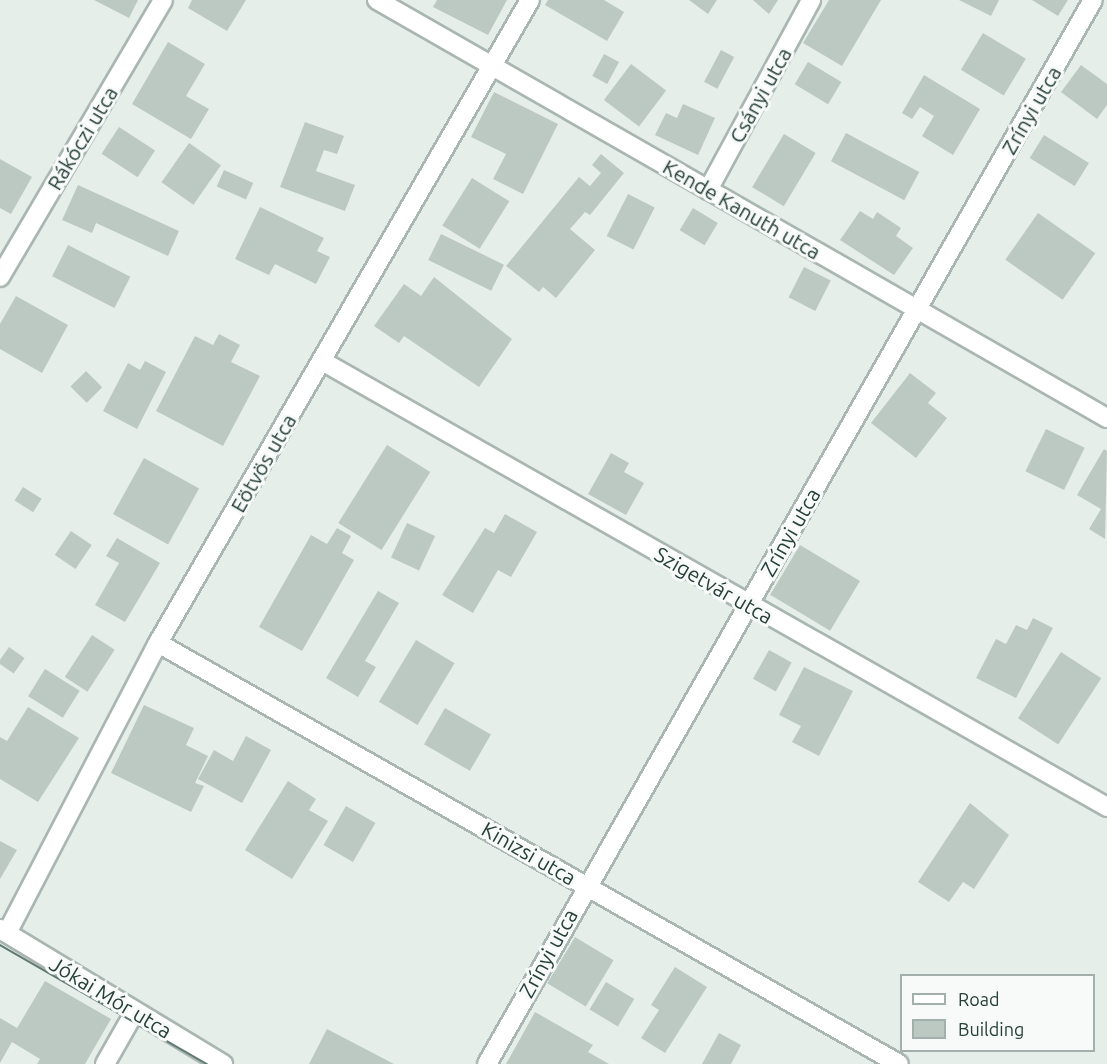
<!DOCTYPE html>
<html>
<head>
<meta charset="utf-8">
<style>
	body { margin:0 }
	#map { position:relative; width:1107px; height:1064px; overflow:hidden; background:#e6eeea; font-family:Ubuntu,sans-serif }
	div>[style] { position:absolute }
	.building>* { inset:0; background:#bcc9c3; transform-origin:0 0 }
	.roads { filter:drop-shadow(2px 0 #a9b6b1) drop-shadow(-2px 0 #a9b6b1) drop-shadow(0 2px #a9b6b1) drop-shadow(0 -2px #a9b6b1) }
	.street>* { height:18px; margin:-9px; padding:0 9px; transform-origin:9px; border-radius:9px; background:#fff }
	.tram>* { height:1.5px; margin:-0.75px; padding:0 0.75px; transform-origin:0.75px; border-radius:0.75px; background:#617a73 }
	span { translate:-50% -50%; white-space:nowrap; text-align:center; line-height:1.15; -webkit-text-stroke:6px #f7faf9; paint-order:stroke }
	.street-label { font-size:21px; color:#263f38 }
	.legend { position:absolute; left:900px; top:974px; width:195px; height:78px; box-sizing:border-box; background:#f7faf9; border:2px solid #a3afac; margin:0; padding:8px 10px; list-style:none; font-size:18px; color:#263f38 }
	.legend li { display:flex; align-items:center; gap:12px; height:30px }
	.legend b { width:30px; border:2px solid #a3afac }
</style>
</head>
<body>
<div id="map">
	<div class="building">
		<div style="clip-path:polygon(94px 0,138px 0,129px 18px)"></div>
		<div style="clip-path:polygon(192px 0,246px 0,227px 31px,188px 8px)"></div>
		<div style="clip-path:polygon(437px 0,507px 0,488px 35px,433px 7px)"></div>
		<div style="clip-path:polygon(548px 0,604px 0,624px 12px,607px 41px,545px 5px)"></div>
		<div style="clip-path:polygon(689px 0,717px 0,708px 14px)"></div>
		<div style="clip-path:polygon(753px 0,778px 0,769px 14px)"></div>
		<div style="clip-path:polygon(829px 0,881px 0,842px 66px,803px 43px)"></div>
		<div style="clip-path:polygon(959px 0,999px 0,991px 16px)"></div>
		<div style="clip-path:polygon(1032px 0,1068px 0,1058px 16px)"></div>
		<div style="left:983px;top:33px;width:50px;height:43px;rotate:31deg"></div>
		<div style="clip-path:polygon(168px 42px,205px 64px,186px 96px,209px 109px,191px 139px,132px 104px)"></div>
		<div style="left:721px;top:50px;width:15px;height:36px;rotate:28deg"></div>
		<div style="left:604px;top:54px;width:17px;height:25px;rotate:28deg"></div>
		<div style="left:808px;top:62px;width:39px;height:26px;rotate:31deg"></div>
		<div style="left:631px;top:64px;width:44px;height:45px;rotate:37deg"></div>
		<div style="clip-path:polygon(1081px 65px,1107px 84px,1107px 105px,1097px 119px,1061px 92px)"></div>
		<div style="clip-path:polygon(924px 75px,980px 109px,953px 155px,922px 136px,934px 116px,920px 107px,912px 119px,902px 113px)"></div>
		<div style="clip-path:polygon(494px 92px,558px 124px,523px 194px,493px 179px,506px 154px,471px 137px)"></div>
		<div style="clip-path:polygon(683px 104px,715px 118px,698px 155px,655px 135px,666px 113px,677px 118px)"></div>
		<div style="clip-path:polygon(305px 122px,344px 136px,337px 154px,324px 150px,316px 171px,355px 185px,345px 211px,280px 187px)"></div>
		<div style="left:119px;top:127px;width:43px;height:32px;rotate:33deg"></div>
		<div style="left:846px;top:133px;width:83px;height:32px;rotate:28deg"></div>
		<div style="left:784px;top:134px;width:37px;height:62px;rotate:31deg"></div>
		<div style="left:1044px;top:135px;width:53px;height:27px;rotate:32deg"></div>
		<div style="left:189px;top:143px;width:39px;height:48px;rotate:35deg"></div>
		<div style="clip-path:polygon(601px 154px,624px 173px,590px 215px,585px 212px,570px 229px,595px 250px,556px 298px,543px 287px,539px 292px,506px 266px,579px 177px,590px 186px,601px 173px,592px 165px)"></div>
		<div style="clip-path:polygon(0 159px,32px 177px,11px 214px,0 208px)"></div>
		<div style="left:224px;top:170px;width:32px;height:18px;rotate:24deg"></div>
		<div style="left:472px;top:178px;width:44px;height:56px;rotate:32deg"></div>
		<div style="clip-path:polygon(78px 185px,179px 231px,168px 256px,96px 223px,92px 233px,62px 220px)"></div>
		<div style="left:628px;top:194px;width:30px;height:47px;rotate:27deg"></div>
		<div style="clip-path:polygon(260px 207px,324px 238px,317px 251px,330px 257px,316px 284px,275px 264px,269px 275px,235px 259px)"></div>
		<div style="left:693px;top:208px;width:29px;height:26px;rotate:31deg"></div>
		<div style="clip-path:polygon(860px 211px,873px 219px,877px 212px,901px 228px,896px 236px,913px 248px,894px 275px,840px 240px)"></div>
		<div style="left:1038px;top:213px;width:70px;height:57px;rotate:35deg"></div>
		<div style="left:441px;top:234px;width:70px;height:29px;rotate:26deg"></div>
		<div style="left:68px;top:245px;width:70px;height:35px;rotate:27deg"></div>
		<div style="left:804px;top:267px;width:30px;height:34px;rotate:27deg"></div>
		<div style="clip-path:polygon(434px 277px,512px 339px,479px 387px,404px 336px,399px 343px,374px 326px,404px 284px,421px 296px)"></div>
		<div style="clip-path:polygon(16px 296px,68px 325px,42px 373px,0 349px,0 324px)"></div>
		<div style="clip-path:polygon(219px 334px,240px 345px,231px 362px,260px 376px,223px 446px,156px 411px,195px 336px,213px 345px)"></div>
		<div style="clip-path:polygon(145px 361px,166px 372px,137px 429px,103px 411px,128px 363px,140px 370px)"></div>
		<div style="left:86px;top:371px;width:23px;height:22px;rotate:45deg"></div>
		<div style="clip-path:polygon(910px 373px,936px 393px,928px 403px,947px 418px,916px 458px,871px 423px)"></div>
		<div style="left:1046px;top:429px;width:43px;height:47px;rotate:26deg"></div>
		<div style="left:387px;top:445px;width:51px;height:92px;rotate:32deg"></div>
		<div style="clip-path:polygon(1104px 449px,1107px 451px,1105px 539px,1089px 529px,1101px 509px,1077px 495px)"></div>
		<div style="clip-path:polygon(611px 453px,629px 463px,624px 472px,644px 483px,626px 515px,588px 494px)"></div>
		<div style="left:144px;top:458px;width:63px;height:64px;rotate:29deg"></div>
		<div style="left:23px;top:487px;width:22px;height:16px;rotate:32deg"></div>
		<div style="clip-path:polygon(505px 514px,537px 532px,511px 577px,498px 570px,473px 613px,442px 595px,485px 528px,494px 533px)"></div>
		<div style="left:407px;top:523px;width:31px;height:38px;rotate:25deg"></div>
		<div style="clip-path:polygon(337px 528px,351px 536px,342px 553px,354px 560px,302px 651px,259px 627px,311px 535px,327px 544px)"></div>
		<div style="left:71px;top:531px;width:25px;height:29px;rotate:34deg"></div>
		<div style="clip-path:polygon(117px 538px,160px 563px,125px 622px,95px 605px,119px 563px,106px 556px)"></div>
		<div style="left:800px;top:545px;width:70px;height:58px;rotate:31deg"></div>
		<div style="clip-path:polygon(378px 591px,399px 603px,365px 661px,376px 667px,358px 697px,326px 678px)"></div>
		<div style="clip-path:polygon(1033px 618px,1053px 628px,1016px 698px,976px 678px,996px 639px,1006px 644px,1016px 625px,1027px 630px)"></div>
		<div style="left:92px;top:635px;width:27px;height:50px;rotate:33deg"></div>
		<div style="left:416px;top:640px;width:45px;height:72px;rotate:31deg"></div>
		<div style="left:9px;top:647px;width:19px;height:19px;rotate:35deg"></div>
		<div style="left:769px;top:650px;width:26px;height:33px;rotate:29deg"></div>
		<div style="left:1061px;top:652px;width:48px;height:79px;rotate:33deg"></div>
		<div style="clip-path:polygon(804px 667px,853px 691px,819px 756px,792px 742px,801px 726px,779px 715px)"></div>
		<div style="left:45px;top:669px;width:41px;height:32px;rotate:32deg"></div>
		<div style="clip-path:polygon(144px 705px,194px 728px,186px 745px,208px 756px,195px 783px,204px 786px,191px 812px,111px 773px)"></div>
		<div style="clip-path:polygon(28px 707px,79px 738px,38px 802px,0 779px,0 737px,7px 741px)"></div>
		<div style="left:445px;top:708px;width:53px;height:42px;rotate:30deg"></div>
		<div style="clip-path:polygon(246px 736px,271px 750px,242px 803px,198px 779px,214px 750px,233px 761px)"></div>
		<div style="clip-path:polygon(288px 781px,316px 799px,309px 810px,328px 821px,292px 879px,245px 850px)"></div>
		<div style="clip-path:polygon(970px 803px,1009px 835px,974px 889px,963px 882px,949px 902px,918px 882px)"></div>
		<div style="left:346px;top:806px;width:34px;height:45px;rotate:30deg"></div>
		<div style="clip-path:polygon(0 841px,17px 850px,0 879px)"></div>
		<div style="left:575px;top:937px;width:45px;height:54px;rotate:31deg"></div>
		<div style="clip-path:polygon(675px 967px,707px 987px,665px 1053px,641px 1038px,659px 1010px,651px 1005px)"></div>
		<div style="clip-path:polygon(45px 981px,111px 1019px,85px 1064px,37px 1064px,40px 1059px,12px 1042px,0 1063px,0 1018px,17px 1028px)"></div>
		<div style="left:606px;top:982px;width:33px;height:32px;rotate:31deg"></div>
		<div style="clip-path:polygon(535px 1012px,593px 1045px,588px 1052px,609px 1064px,506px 1064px)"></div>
		<div style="clip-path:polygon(327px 1029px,394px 1064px,309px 1064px)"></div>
		<div style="clip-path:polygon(719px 1033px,741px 1045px,731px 1064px,702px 1064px)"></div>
	</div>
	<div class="roads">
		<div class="street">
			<div style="left:377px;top:0;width:841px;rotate:29.8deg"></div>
			<div style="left:708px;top:190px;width:216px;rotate:-61.5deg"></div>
			<div style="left:0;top:277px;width:321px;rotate:-59.5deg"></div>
			<div style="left:322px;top:361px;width:903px;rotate:29.6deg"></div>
			<div style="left:158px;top:643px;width:852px;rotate:29.6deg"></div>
			<div style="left:0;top:929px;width:261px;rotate:31.2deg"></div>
			<div style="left:7px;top:933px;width:327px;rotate:-62.5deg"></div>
			<div style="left:158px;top:643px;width:743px;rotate:-59.95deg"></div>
			<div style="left:105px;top:1064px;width:59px;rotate:-60.4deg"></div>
			<div style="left:487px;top:1064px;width:1224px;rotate:-60.34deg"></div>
		</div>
	</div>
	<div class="tram">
		<div style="left:0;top:945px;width:239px;rotate:29.9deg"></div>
	</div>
	<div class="street-label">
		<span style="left:760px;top:95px;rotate:-61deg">Csányi utca</span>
		<span style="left:1031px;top:110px;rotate:-60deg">Zrínyi utca</span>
		<span style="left:82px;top:138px;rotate:-59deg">Rákóczi utca</span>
		<span style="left:742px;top:209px;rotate:30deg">Kende Kanuth utca</span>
		<span style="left:263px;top:463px;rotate:-60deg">Eötvös utca</span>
		<span style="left:790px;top:532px;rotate:-60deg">Zrínyi utca</span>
		<span style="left:714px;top:585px;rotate:30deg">Szigetvár utca</span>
		<span style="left:529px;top:853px;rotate:30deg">Kinizsi utca</span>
		<span style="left:548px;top:953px;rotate:-61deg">Zrínyi utca</span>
		<span style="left:111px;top:997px;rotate:31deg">Jókai Mór utca</span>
	</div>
	<ul class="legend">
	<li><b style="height:8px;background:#fff"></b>Road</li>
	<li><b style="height:16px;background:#bcc9c3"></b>Building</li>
	</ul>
</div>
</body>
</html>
